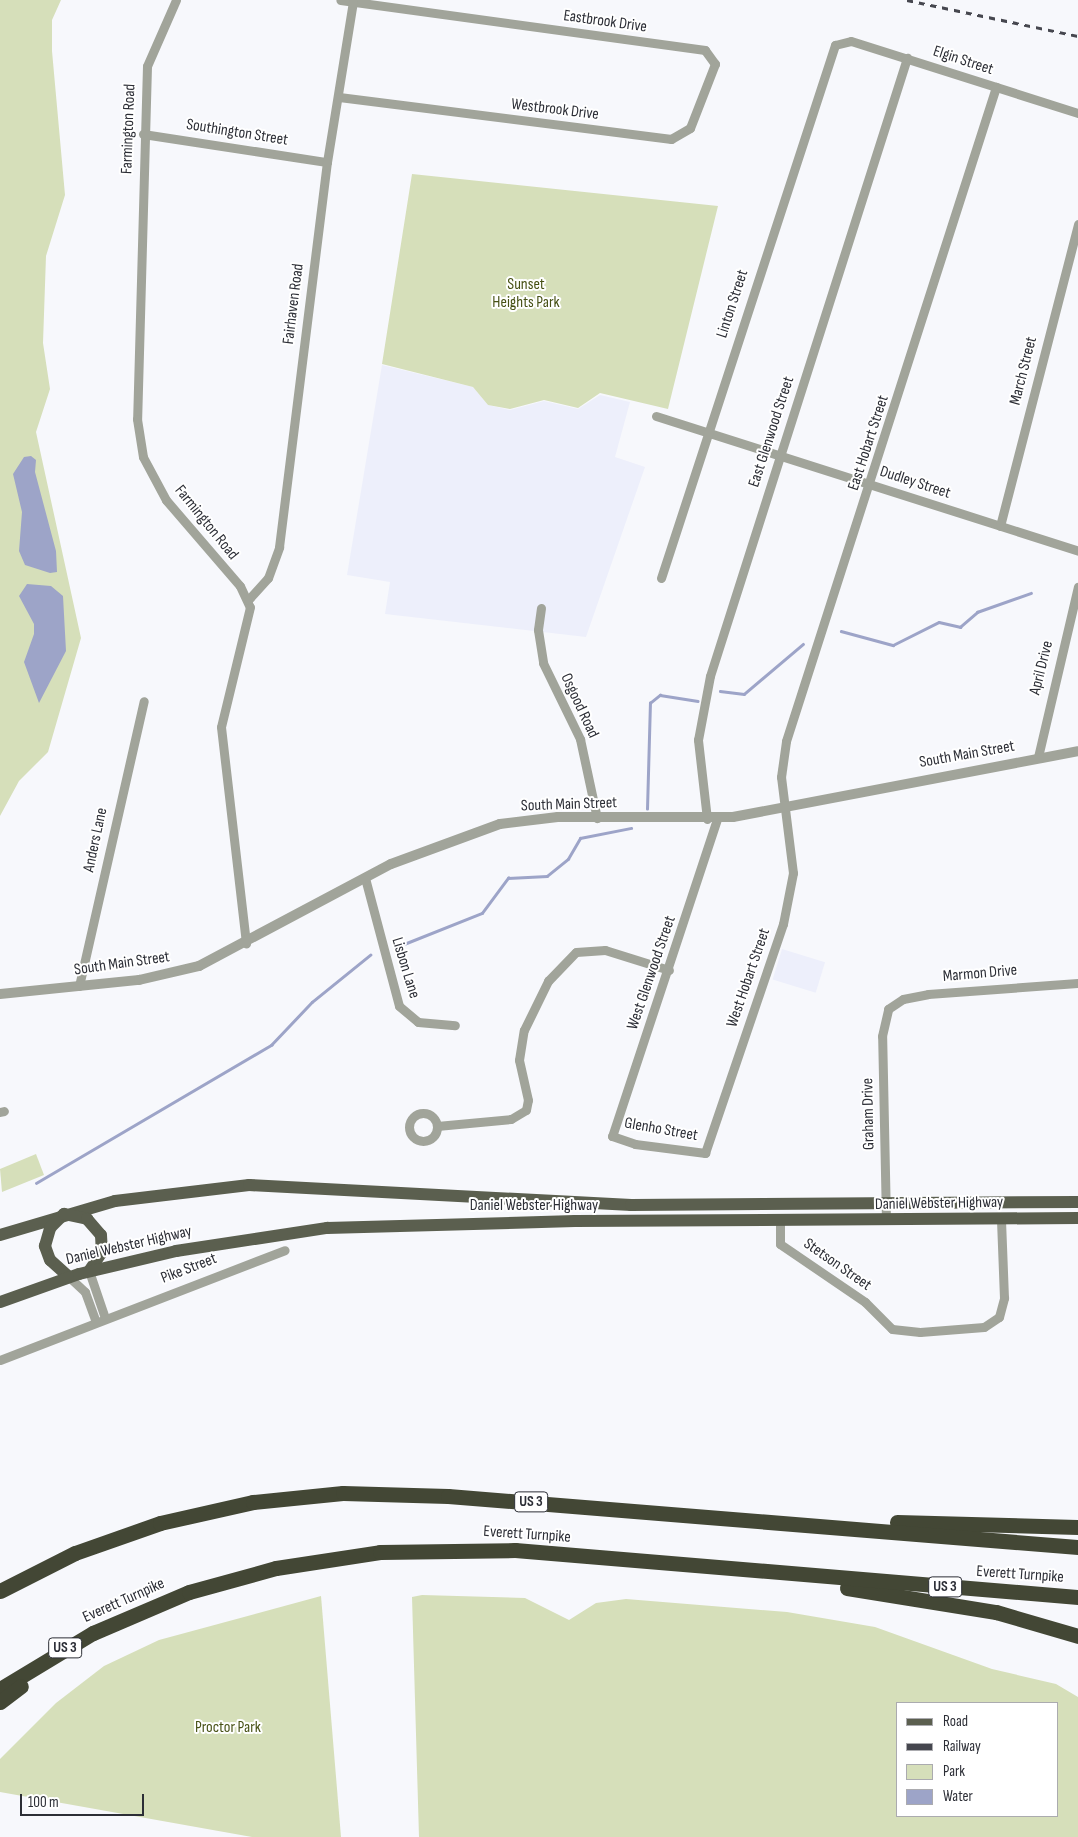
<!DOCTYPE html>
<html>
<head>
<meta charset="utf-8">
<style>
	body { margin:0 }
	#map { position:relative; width:1078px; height:1837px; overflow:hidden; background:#f7f8fc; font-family:"Sofia Sans Condensed",sans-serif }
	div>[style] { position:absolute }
	.built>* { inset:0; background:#edeffb; transform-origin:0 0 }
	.green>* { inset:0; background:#d6dfba }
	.water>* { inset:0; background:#9da4c8 }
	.stream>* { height:2.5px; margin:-1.25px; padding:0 1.25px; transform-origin:1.25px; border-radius:1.25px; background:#9da4c8 }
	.minor>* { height:9px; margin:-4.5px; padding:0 4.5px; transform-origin:4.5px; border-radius:4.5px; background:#a1a49a }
	.minor>.ring { margin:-4.5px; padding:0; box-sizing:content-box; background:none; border:9px solid #a1a49a; border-radius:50% }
	.tertiary>* { height:10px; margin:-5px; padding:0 5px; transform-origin:5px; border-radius:5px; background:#a1a49a }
	.primary>* { height:12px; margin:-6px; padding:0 6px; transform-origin:6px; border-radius:6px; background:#5b5f4f }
	.motorway>* { height:15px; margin:-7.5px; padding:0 7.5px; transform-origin:7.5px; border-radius:7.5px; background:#434735 }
	.rail>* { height:2.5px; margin-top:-1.25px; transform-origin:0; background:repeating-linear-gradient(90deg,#46474f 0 6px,transparent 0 12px) }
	span { translate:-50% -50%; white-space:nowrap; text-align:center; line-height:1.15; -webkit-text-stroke:4px #fff; paint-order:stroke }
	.shield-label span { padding:1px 4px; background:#fff; border:1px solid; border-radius:4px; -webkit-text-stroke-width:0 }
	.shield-label { font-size:15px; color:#2c2e36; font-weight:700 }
	.street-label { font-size:16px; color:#2c2e36 }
	.park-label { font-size:16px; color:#475115 }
	.legend { position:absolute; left:896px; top:1702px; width:162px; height:115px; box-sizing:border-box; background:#fff; border:1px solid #ababaf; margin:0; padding:6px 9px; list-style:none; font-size:15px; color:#2c2e36 }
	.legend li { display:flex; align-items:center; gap:10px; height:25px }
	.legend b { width:25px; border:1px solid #ababaf }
	.scale { position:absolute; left:20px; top:1794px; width:124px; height:22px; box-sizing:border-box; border:2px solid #2c2e36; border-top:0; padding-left:6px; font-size:15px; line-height:18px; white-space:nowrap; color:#2c2e36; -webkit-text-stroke:4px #fff; paint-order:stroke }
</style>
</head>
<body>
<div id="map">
	<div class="built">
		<div style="clip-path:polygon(382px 365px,473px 387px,488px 405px,510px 410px,544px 401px,578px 409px,600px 395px,630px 402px,615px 457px,645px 467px,586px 637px,385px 614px,390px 582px,347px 575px)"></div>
		<div style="left:782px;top:949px;width:45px;height:32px;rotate:17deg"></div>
	</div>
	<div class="green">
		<div style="clip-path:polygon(0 0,61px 0,52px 20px,52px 51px,65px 195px,46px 256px,43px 343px,50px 389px,36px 432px,81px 638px,48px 752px,19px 781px,0 816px)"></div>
		<div style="clip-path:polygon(412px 174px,718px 206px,668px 409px,600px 393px,578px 408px,544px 400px,510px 409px,488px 405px,473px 387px,382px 364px)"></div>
		<div style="clip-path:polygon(36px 1154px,44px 1175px,2px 1192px,0 1169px)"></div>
		<div style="clip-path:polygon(evenodd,422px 1595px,525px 1598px,569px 1620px,596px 1603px,626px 1599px,787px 1612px,875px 1627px,992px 1669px,1056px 1684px,1078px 1697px,1078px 1837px,419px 1837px,412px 1597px,422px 1595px,1057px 1703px,1057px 1816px,897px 1816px,897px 1703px,1057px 1703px)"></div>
		<div style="clip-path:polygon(321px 1596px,341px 1837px,252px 1837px,0 1792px,0 1759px,56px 1703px,104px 1666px,159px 1640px)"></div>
	</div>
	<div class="water">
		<div style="clip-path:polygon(31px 456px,36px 460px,35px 472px,56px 551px,57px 572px,50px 573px,25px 565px,19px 551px,22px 512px,13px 474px,24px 457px)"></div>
		<div style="clip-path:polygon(27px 584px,51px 586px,63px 596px,66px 651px,39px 703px,24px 662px,34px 634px,34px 624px,19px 596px)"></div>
	</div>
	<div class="stream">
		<div style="left:841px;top:631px;width:54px;rotate:15.1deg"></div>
		<div style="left:893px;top:645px;width:51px;rotate:-26.6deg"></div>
		<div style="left:939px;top:622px;width:22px;rotate:13deg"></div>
		<div style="left:960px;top:627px;width:23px;rotate:-41deg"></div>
		<div style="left:977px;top:612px;width:57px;rotate:-19.4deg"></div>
		<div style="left:720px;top:691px;width:24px;rotate:7deg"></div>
		<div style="left:744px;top:694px;width:77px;rotate:-40.3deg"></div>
		<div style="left:647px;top:809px;width:106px;rotate:-88.4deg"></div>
		<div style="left:650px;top:703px;width:13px;rotate:-39deg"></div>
		<div style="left:660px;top:695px;width:38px;rotate:9deg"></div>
		<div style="left:399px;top:946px;width:89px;rotate:-21.7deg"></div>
		<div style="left:482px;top:913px;width:44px;rotate:-53.4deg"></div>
		<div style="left:508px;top:878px;width:39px;rotate:-3deg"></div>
		<div style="left:547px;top:876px;width:27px;rotate:-39deg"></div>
		<div style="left:568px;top:859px;width:24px;rotate:-60deg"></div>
		<div style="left:580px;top:838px;width:52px;rotate:-11.1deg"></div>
		<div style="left:36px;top:1183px;width:273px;rotate:-30.4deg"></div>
		<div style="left:271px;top:1045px;width:59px;rotate:-46.4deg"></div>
		<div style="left:312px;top:1002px;width:75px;rotate:-39deg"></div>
	</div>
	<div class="minor">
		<div style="left:176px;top:0;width:72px;rotate:113.7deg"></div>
		<div style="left:147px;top:66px;width:353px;rotate:91.6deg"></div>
		<div style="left:137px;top:419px;width:38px;rotate:81deg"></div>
		<div style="left:143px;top:457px;width:49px;rotate:61.9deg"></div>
		<div style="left:166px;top:500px;width:113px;rotate:49.3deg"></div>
		<div style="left:240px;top:586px;width:23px;rotate:65deg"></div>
		<div style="left:250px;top:607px;width:123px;rotate:103.6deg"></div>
		<div style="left:221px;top:727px;width:218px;rotate:83.4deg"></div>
		<div style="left:339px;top:97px;width:335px;rotate:7.2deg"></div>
		<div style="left:671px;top:139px;width:22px;rotate:-30deg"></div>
		<div style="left:690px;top:128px;width:69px;rotate:-68.7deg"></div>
		<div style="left:715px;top:64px;width:17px;rotate:-126deg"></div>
		<div style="left:705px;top:50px;width:368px;rotate:-172.2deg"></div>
		<div style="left:143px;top:134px;width:186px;rotate:8.7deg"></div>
		<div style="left:656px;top:416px;width:443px;rotate:17.7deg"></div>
		<div style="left:1000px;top:526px;width:312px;rotate:-75.5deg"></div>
		<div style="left:661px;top:578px;width:561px;rotate:-71.92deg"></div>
		<div style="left:835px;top:45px;width:16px;rotate:-14deg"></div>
		<div style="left:851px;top:41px;width:238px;rotate:17.6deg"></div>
		<div style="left:248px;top:600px;width:30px;rotate:-48deg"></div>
		<div style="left:268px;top:578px;width:33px;rotate:-70deg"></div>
		<div style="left:279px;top:547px;width:388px;rotate:-82.9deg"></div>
		<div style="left:327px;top:162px;width:162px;rotate:-80.8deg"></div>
		<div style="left:541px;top:608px;width:22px;rotate:98deg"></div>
		<div style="left:538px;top:630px;width:33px;rotate:81deg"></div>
		<div style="left:543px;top:663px;width:85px;rotate:64deg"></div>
		<div style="left:580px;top:739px;width:81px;rotate:77.9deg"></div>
		<div style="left:1038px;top:757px;width:175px;rotate:-76.8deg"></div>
		<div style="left:707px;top:819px;width:80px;rotate:-96.5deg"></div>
		<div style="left:698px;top:740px;width:65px;rotate:-79.4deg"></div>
		<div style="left:710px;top:676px;width:649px;rotate:-72.32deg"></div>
		<div style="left:717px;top:819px;width:334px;rotate:108.3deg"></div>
		<div style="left:612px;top:1136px;width:24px;rotate:19deg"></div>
		<div style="left:635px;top:1144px;width:71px;rotate:7.3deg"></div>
		<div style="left:705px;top:1153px;width:242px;rotate:-71.2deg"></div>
		<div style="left:783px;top:924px;width:52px;rotate:-78.9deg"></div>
		<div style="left:793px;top:873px;width:97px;rotate:-97.1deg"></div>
		<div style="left:781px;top:777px;width:36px;rotate:-82deg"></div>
		<div style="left:786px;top:741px;width:687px;rotate:-72.2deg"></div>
		<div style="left:365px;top:878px;width:132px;rotate:75.1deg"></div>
		<div style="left:399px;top:1006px;width:25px;rotate:40deg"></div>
		<div style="left:418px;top:1022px;width:37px;rotate:5deg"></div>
		<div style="left:79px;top:986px;width:292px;rotate:-77.2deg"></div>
		<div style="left:0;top:1112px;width:4px;rotate:-14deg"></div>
		<div class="ring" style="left:409px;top:1113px;width:19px;height:19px"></div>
		<div style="left:437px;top:1126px;width:74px;rotate:-5.4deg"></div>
		<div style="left:511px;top:1119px;width:17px;rotate:-31deg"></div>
		<div style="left:526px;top:1110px;width:10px;rotate:-79deg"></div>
		<div style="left:528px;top:1100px;width:41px;rotate:-102.7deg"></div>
		<div style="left:519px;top:1060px;width:30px;rotate:-81deg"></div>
		<div style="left:524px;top:1030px;width:55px;rotate:-63.9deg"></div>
		<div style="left:548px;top:981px;width:40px;rotate:-46deg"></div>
		<div style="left:576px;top:952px;width:29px;rotate:-4deg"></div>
		<div style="left:605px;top:950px;width:67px;rotate:17.4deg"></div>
		<div style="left:886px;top:1220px;width:184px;rotate:-91.2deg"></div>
		<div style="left:882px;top:1036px;width:28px;rotate:-77deg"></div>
		<div style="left:888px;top:1009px;width:18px;rotate:-34deg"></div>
		<div style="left:903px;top:999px;width:25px;rotate:-11deg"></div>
		<div style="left:928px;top:994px;width:150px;rotate:-4.2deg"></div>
		<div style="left:780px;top:1221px;width:23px;rotate:90deg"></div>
		<div style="left:780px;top:1244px;width:103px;rotate:34.3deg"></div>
		<div style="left:865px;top:1302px;width:38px;rotate:45deg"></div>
		<div style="left:892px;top:1329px;width:28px;rotate:6deg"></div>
		<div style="left:920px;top:1332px;width:64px;rotate:-4.5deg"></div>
		<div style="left:984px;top:1327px;width:18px;rotate:-34deg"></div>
		<div style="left:999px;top:1317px;width:20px;rotate:-75deg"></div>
		<div style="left:1004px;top:1298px;width:78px;rotate:-92.2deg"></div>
		<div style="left:89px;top:1271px;width:50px;rotate:71.2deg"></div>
		<div style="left:69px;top:1277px;width:22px;rotate:43deg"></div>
		<div style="left:85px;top:1292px;width:32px;rotate:70deg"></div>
		<div style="left:0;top:1360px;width:305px;rotate:-21.1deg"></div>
	</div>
	<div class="tertiary">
		<div style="left:0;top:994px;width:140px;rotate:-5.8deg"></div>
		<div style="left:139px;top:980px;width:62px;rotate:-13.1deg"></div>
		<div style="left:199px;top:966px;width:217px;rotate:-28deg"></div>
		<div style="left:391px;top:864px;width:116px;rotate:-20.2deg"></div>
		<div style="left:500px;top:824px;width:58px;rotate:-6.9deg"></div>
		<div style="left:558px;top:817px;width:175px"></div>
		<div style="left:733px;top:817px;width:351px;rotate:-10.8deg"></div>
	</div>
	<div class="primary">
		<div style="left:0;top:1235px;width:120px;rotate:-16.5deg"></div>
		<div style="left:115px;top:1201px;width:135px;rotate:-6.8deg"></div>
		<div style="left:249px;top:1185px;width:383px;rotate:3deg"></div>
		<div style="left:631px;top:1205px;width:447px;rotate:-0.4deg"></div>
		<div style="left:69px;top:1277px;width:25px;rotate:-138deg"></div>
		<div style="left:50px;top:1260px;width:15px;rotate:-110deg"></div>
		<div style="left:45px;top:1246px;width:19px;rotate:-74deg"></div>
		<div style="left:50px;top:1228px;width:20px;rotate:-45deg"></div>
		<div style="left:64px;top:1214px;width:24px;rotate:12deg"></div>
		<div style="left:87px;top:1219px;width:21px;rotate:49deg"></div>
		<div style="left:101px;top:1235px;width:17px;rotate:87deg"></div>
		<div style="left:102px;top:1252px;width:23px;rotate:124deg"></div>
		<div style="left:0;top:1302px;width:84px;rotate:-19.5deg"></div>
		<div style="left:79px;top:1274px;width:100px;rotate:-13.3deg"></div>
		<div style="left:176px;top:1251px;width:153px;rotate:-8.7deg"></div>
		<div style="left:327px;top:1228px;width:248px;rotate:-1.6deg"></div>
		<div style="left:575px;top:1221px;width:503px;rotate:-0.34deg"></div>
	</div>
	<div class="motorway">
		<div style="left:897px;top:1522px;width:181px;rotate:1.6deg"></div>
		<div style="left:847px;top:1588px;width:151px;rotate:9.2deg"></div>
		<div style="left:996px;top:1612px;width:85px;rotate:16.3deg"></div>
		<div style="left:0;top:1591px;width:84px;rotate:-26.9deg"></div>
		<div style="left:75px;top:1553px;width:90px;rotate:-19.4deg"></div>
		<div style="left:160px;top:1523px;width:95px;rotate:-12.7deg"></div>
		<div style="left:253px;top:1502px;width:90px;rotate:-5.7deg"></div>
		<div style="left:343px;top:1493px;width:105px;rotate:1.6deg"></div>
		<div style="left:448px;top:1496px;width:632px;rotate:4.63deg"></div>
		<div style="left:0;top:1689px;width:109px;rotate:-31.1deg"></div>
		<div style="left:93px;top:1633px;width:104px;rotate:-23.1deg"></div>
		<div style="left:189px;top:1592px;width:90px;rotate:-15.4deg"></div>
		<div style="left:276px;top:1568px;width:105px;rotate:-8.7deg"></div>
		<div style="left:380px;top:1552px;width:135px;rotate:-0.8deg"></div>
		<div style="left:515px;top:1550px;width:565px;rotate:4.77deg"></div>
		<div style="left:0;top:1702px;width:26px;rotate:-37deg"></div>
	</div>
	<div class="rail">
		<div style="left:907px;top:0;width:175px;rotate:11.9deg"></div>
	</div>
	<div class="shield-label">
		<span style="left:531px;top:1502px">US 3</span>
		<span style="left:945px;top:1587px">US 3</span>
		<span style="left:65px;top:1648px">US 3</span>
	</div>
	<div class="street-label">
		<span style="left:605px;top:22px;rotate:8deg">Eastbrook Drive</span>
		<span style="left:963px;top:61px;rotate:18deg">Elgin Street</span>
		<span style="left:555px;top:110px;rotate:7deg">Westbrook Drive</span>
		<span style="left:129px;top:129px;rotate:-88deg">Farmington Road</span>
		<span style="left:237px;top:133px;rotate:9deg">Southington Street</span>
		<span style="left:294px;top:304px;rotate:-83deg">Fairhaven Road</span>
		<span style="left:733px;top:304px;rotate:-72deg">Linton Street</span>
		<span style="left:1024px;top:371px;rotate:-76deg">March Street</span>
		<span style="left:772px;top:432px;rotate:-72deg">East Glenwood Street</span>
		<span style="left:869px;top:443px;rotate:-72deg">East Hobart Street</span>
		<span style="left:915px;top:483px;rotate:18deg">Dudley Street</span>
		<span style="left:206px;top:523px;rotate:51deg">Farmington Road</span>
		<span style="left:1042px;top:668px;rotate:-76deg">April Drive</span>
		<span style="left:579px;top:706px;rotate:65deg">Osgood Road</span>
		<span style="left:967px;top:755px;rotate:-10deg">South Main Street</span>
		<span style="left:569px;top:805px;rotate:-2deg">South Main Street</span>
		<span style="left:96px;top:840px;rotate:-78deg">Anders Lane</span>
		<span style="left:122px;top:964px;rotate:-8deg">South Main Street</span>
		<span style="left:405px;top:968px;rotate:73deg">Lisbon Lane</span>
		<span style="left:652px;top:973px;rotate:-71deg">West Glenwood Street</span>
		<span style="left:980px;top:974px;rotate:-5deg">Marmon Drive</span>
		<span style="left:749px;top:978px;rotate:-71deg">West Hobart Street</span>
		<span style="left:869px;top:1114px;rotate:-91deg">Graham Drive</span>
		<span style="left:661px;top:1130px;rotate:10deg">Glenho Street</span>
		<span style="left:939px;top:1204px;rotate:-1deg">Daniel Webster Highway</span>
		<span style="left:534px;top:1206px">Daniel Webster Highway</span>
		<span style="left:129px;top:1246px;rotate:-13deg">Daniel Webster Highway</span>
		<span style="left:837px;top:1265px;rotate:35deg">Stetson Street</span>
		<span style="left:189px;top:1269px;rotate:-21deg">Pike Street</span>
		<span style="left:527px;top:1535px;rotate:4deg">Everett Turnpike</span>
		<span style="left:1020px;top:1575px;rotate:4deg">Everett Turnpike</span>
		<span style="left:124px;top:1601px;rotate:-24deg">Everett Turnpike</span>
	</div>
	<div class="park-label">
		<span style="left:526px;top:294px">Sunset<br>Heights Park</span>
		<span style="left:228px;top:1728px">Proctor Park</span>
	</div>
	<ul class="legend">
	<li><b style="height:6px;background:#5b5f4f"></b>Road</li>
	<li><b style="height:6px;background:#46474f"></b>Railway</li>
	<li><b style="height:14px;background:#d6dfba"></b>Park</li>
	<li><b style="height:14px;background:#9da4c8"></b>Water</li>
	</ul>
	<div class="scale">100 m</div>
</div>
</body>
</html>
